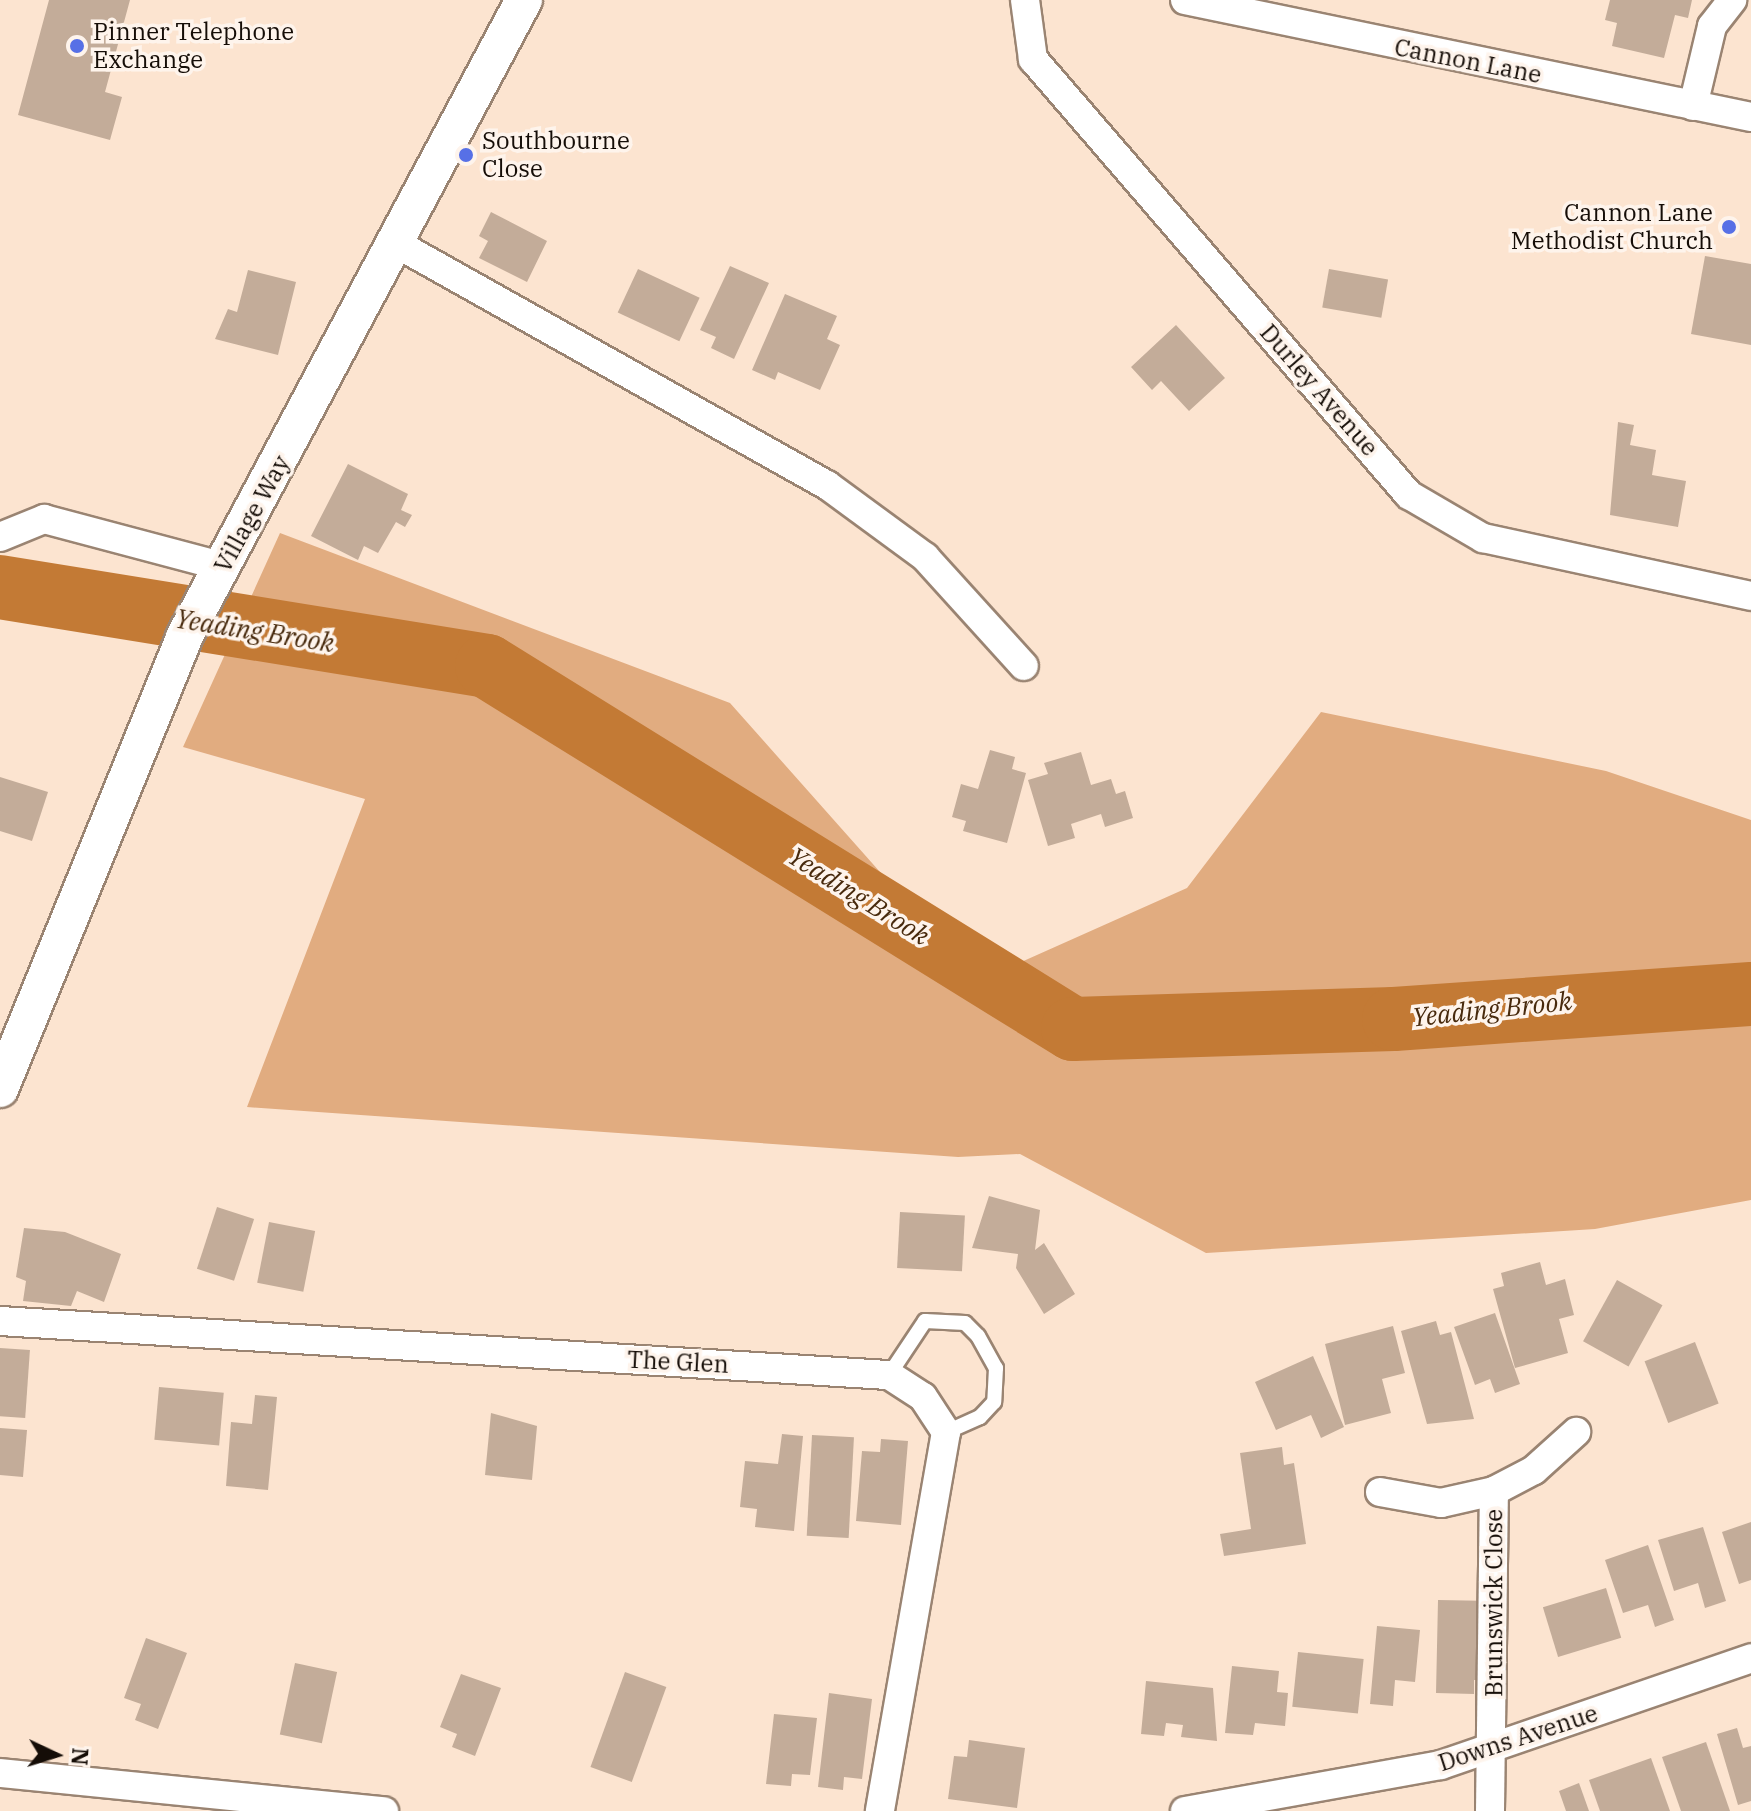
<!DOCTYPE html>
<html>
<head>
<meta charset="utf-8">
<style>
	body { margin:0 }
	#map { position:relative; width:1751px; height:1811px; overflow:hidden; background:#fce4d0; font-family:"IBM Plex Serif",serif }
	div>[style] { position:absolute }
	.green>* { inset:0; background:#e1ac80 }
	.river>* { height:64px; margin:-32px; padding:0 32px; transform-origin:32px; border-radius:32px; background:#c37a35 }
	.building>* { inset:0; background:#c3ac99; transform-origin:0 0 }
	.roads { filter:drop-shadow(2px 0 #9a8472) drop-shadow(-2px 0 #9a8472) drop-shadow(0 2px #9a8472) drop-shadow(0 -2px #9a8472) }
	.service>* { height:14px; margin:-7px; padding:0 7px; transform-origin:7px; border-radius:7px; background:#fff }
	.minor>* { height:28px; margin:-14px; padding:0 14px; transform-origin:14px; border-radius:14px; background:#fff }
	.tertiary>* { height:36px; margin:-18px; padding:0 18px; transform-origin:18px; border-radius:18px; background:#fff }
	.dots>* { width:22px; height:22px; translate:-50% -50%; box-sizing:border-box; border:4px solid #fef4ec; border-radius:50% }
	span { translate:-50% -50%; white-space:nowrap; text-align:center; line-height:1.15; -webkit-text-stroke:7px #fef4ec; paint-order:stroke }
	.poi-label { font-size:24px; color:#150d07 }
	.left { translate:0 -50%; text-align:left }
	.right { translate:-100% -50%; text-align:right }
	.street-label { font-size:24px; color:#150d07 }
	.water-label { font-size:26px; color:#482a0d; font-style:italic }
	.north { position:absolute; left:16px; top:1715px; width:80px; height:80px; -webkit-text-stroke:6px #fef4ec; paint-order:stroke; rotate:94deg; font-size:22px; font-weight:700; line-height:32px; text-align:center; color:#150d07 }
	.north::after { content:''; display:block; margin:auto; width:28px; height:36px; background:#150d07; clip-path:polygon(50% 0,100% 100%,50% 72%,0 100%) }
</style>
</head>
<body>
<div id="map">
	<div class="green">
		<div style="clip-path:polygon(280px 533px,730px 703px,888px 881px,1019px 963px,1187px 888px,1321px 712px,1606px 771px,1751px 820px,1751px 1200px,1595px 1229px,1206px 1253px,1020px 1154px,958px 1157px,247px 1107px,365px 799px,183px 747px)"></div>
	</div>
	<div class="river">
		<div style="left:0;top:587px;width:493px;rotate:9.2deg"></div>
		<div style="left:487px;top:666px;width:689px;rotate:31.78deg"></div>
		<div style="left:1073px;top:1029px;width:321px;rotate:-1.8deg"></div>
		<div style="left:1394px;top:1019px;width:358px;rotate:-4deg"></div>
	</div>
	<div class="building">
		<div style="clip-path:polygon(49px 0,130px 0,105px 92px,122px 97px,110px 140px,18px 115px)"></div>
		<div style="clip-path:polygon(1610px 0,1692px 0,1688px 18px,1675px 15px,1664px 58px,1612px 46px,1617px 23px,1605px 20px)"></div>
		<div style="clip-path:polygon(491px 212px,547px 241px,527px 282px,479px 258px,488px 241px,479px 236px)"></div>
		<div style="clip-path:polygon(1705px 256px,1751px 264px,1751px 345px,1691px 334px)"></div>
		<div style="clip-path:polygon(730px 266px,769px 283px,734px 359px,711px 348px,716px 337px,700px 330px)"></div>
		<div style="left:638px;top:269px;width:68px;height:48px;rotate:25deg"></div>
		<div style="left:1329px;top:269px;width:60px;height:39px;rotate:10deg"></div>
		<div style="clip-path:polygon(248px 270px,296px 282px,278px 355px,215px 339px,228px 309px,237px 312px)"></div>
		<div style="clip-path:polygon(785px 294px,837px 316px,827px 339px,840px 345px,820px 390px,778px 372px,775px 380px,752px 370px)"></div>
		<div style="clip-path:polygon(1176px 325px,1225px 378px,1189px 411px,1161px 381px,1152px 390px,1131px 367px)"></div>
		<div style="clip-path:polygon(1618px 422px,1634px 425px,1630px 445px,1656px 450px,1652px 475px,1686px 481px,1678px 527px,1610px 515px)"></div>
		<div style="clip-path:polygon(348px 464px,408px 494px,401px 510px,412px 515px,405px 527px,396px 522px,378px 553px,364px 546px,358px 560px,311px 536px)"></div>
		<div style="clip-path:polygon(990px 750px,1015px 757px,1012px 769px,1026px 773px,1007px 843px,963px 831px,966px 821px,952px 817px,961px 784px,978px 789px)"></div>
		<div style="clip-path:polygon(1081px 752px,1091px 785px,1111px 779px,1116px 794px,1125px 791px,1133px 818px,1105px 827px,1101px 814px,1071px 824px,1075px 838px,1048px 846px,1028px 780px,1048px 774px,1044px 763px)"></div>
		<div style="clip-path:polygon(0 777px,48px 792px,32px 841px,0 831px)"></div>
		<div style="clip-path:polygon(989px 1196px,1040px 1210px,1035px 1250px,1044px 1243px,1075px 1294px,1044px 1314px,1016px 1268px,1018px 1254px,972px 1248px)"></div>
		<div style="left:217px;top:1207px;width:39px;height:65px;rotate:18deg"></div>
		<div style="left:900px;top:1212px;width:65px;height:56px;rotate:3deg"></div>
		<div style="left:269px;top:1222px;width:47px;height:62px;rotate:11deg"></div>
		<div style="clip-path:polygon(24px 1228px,65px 1232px,121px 1254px,104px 1302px,77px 1291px,71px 1306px,23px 1301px,26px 1281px,16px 1277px)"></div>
		<div style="clip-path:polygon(1540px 1262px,1546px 1285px,1565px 1279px,1574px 1315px,1559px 1319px,1568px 1353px,1515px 1368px,1493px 1289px,1504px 1286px,1501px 1273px)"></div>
		<div style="left:1617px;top:1280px;width:52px;height:70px;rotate:29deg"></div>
		<div style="clip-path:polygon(1495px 1313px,1520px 1384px,1495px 1393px,1490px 1379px,1475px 1385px,1454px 1327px)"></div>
		<div style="clip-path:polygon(1436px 1321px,1440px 1335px,1451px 1332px,1474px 1419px,1427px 1424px,1401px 1331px)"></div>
		<div style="clip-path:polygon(1393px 1326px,1405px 1373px,1382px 1379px,1391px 1413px,1345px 1425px,1325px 1344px)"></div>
		<div style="left:1695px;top:1342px;width:66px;height:54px;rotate:69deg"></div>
		<div style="left:0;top:1348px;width:30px;height:68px;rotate:4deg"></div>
		<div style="clip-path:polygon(1313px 1356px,1344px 1427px,1321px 1438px,1311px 1415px,1276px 1430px,1255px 1382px)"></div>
		<div style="left:159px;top:1387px;width:65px;height:53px;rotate:5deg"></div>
		<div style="clip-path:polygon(255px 1395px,277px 1397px,268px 1490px,226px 1486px,231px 1422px,252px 1424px)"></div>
		<div style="clip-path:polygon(491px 1413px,537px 1426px,532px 1480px,485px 1475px)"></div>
		<div style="clip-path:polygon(0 1428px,27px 1430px,23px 1477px,0 1475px)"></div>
		<div style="clip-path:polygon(782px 1434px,803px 1436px,794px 1531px,755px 1527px,757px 1509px,740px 1507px,745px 1461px,778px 1464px)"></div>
		<div style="left:812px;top:1435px;width:42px;height:101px;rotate:3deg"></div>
		<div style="clip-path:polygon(881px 1439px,908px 1441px,901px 1525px,856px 1521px,862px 1451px,880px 1452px)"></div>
		<div style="clip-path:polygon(1282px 1447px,1284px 1465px,1294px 1463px,1306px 1544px,1224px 1556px,1220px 1534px,1251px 1529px,1240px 1453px)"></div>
		<div style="clip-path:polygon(1751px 1522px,1751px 1580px,1739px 1584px,1722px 1532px)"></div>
		<div style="clip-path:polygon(1703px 1527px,1726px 1601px,1705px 1608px,1698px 1583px,1674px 1591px,1658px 1540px)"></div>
		<div style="clip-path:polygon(1648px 1545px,1674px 1620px,1655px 1627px,1648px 1605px,1623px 1613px,1605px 1560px)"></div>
		<div style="left:1606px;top:1588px;width:52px;height:66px;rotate:73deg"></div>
		<div style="clip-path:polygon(1438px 1600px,1493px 1601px,1491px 1680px,1474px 1680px,1474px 1694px,1436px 1693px)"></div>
		<div style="clip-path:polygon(1377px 1626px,1420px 1630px,1415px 1682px,1395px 1680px,1393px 1706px,1370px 1704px)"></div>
		<div style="clip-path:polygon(146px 1638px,187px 1653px,158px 1729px,135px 1720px,141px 1704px,124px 1698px)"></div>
		<div style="left:1298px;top:1652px;width:66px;height:55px;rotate:6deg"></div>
		<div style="left:295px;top:1663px;width:43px;height:73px;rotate:12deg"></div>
		<div style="clip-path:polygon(1232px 1666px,1279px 1671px,1277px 1692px,1288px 1693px,1285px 1726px,1255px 1723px,1253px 1735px,1225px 1733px)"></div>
		<div style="left:625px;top:1672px;width:44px;height:101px;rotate:20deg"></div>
		<div style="clip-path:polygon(461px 1674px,501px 1688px,475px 1756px,452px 1747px,457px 1734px,440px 1727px)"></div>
		<div style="clip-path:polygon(1146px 1681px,1213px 1688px,1217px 1741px,1181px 1737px,1183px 1725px,1166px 1723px,1164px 1736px,1141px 1734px)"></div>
		<div style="clip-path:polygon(829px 1693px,872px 1699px,862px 1779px,844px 1777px,843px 1790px,818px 1787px)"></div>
		<div style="clip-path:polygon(774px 1714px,817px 1718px,810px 1775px,792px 1774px,791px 1786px,766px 1784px)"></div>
		<div style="clip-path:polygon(1737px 1728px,1743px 1748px,1751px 1746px,1751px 1801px,1738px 1805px,1717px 1734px)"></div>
		<div style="clip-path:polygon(969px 1740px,1025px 1748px,1017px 1808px,948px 1799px,954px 1756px,967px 1757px)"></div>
		<div style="clip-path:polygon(1706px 1742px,1730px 1811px,1681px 1811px,1662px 1757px)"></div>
		<div style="clip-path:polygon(1651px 1758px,1670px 1811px,1600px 1811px,1589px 1780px)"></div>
		<div style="clip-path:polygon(1579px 1783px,1589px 1811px,1566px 1811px,1559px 1791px)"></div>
	</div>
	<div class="roads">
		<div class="service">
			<div style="left:889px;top:1375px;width:65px;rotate:-56.3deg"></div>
			<div style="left:925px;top:1321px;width:40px;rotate:2.9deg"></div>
			<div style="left:965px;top:1323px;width:18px;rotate:45deg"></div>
			<div style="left:978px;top:1336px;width:37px;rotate:61deg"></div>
			<div style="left:996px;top:1368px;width:34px;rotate:93deg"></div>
			<div style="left:994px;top:1402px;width:21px;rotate:133deg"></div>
			<div style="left:980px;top:1417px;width:37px;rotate:156deg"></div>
		</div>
		<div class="minor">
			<div style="left:1025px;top:0;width:60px;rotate:82.3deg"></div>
			<div style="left:1033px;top:59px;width:576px;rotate:49.23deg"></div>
			<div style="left:1409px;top:495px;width:86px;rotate:30.2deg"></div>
			<div style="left:1483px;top:538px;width:274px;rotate:12.2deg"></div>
			<div style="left:1185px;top:0;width:578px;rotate:11.68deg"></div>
			<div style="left:1693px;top:106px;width:82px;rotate:-76.6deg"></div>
			<div style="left:1712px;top:26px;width:33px;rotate:-52deg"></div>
			<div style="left:399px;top:245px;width:491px;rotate:29.3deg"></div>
			<div style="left:827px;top:485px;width:122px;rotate:36.3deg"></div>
			<div style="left:925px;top:557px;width:147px;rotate:47.8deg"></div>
			<div style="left:0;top:537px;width:48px;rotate:-22.2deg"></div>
			<div style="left:44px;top:519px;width:186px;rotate:14.9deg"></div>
			<div style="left:0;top:1321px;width:891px;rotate:3.48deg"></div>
			<div style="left:889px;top:1375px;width:40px;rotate:32.9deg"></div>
			<div style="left:923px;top:1397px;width:42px;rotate:56.7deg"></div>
			<div style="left:946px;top:1432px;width:385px;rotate:99.9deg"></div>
			<div style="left:1380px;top:1492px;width:62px;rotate:10.2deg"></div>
			<div style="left:1441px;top:1503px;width:54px;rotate:-12.8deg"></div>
			<div style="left:1494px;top:1491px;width:45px;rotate:-27.7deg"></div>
			<div style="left:1534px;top:1470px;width:57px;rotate:-42.1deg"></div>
			<div style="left:0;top:1773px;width:386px;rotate:5.7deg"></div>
			<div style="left:1185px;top:1811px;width:260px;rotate:-10.2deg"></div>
			<div style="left:1441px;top:1765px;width:328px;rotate:-19deg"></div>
			<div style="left:1490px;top:1811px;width:320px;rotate:-89.3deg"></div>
		</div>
		<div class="tertiary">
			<div style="left:0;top:1089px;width:488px;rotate:-67.8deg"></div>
			<div style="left:184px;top:637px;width:722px;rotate:-61.91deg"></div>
		</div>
	</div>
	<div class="dots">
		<div style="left:77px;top:46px;background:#5770e6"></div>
		<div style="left:466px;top:155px;background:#5770e6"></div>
		<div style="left:1729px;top:227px;background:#5770e6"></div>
	</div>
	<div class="poi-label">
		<span class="left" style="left:93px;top:46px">Pinner Telephone<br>Exchange</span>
		<span class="left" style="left:482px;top:155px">Southbourne<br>Close</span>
		<span class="right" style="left:1713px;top:227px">Cannon Lane<br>Methodist Church</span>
	</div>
	<div class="street-label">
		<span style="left:1468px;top:61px;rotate:11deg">Cannon Lane</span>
		<span style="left:1319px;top:390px;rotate:49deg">Durley Avenue</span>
		<span style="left:252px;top:514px;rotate:-61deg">Village Way</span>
		<span style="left:678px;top:1362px;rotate:3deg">The Glen</span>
		<span style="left:1494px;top:1603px;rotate:-90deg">Brunswick Close</span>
		<span style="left:1518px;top:1738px;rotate:-18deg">Downs Avenue</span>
	</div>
	<div class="water-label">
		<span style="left:255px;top:631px;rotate:9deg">Yeading Brook</span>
		<span style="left:859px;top:896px;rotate:32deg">Yeading Brook</span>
		<span style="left:1492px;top:1009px;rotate:-6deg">Yeading Brook</span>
	</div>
	<div class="north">N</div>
</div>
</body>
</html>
